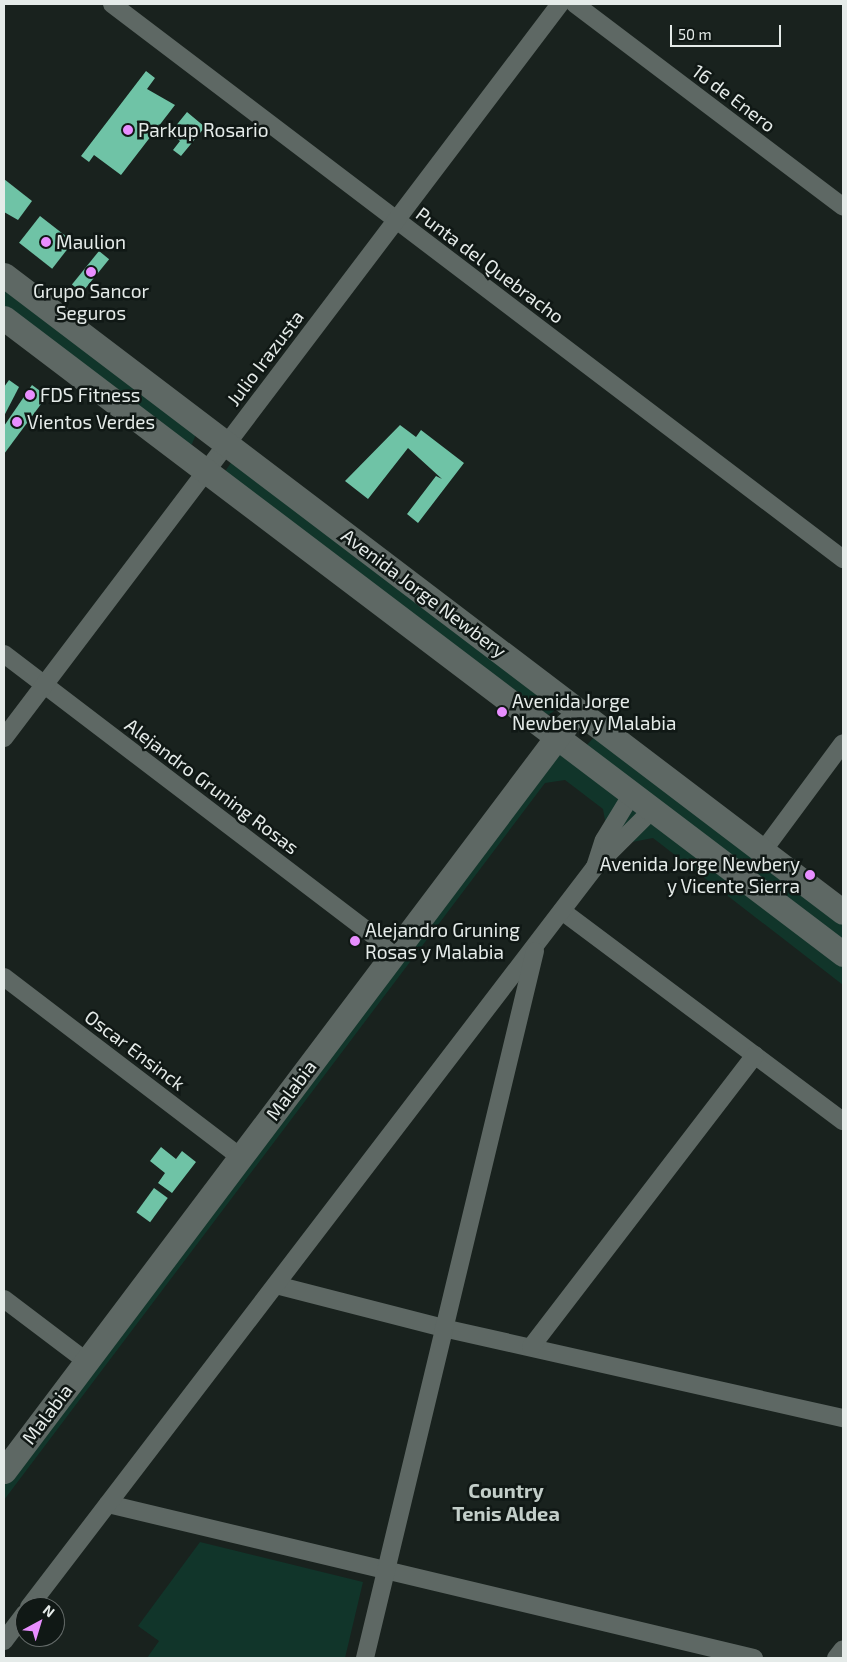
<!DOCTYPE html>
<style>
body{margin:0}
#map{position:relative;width:847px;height:1662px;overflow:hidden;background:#19221e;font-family:"Exo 2",sans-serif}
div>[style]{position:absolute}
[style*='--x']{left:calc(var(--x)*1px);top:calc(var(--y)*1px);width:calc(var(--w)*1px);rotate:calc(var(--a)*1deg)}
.green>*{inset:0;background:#11352a}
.building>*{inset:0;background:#6fc3a6;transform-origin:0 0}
.street>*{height:18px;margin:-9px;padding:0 9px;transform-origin:9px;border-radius:9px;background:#5e6864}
.secondary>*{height:25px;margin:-12.5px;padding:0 12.5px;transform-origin:12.5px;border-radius:12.5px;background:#5e6864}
.dots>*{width:14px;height:14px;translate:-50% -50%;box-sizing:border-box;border:2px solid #101815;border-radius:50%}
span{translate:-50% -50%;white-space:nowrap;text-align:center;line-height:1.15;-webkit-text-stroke:5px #101815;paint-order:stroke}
.street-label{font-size:19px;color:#e5ebe9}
.poi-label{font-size:19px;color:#e5ebe9}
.left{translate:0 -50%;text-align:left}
.right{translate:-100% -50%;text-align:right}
.neighbourhood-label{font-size:20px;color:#c3cec9;font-weight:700}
.frame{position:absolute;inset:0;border:5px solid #e5ebe9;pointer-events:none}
.north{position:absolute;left:15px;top:1597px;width:50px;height:50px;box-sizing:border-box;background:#101815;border:1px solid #656c6a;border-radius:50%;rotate:39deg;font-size:14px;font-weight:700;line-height:20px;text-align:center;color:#e5ebe9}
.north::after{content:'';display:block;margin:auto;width:18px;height:22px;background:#e88eff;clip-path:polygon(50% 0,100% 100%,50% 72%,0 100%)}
.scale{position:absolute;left:670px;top:25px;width:111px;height:22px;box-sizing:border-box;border:2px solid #e5ebe9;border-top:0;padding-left:6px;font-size:15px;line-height:18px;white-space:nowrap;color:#e5ebe9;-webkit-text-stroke:4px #101815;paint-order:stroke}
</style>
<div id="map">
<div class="green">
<i style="clip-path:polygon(4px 285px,196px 434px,192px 444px,185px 445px,4px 307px)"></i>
<i style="clip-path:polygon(232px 461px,555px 708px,554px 711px,548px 715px,224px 473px)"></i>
<i style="clip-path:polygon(595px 736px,843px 923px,843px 944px,586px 746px)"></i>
<i style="clip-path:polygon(557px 737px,843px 954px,843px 985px,653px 838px,627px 843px,606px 826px,603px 809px,565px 780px,545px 783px,4px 1500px,4px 1471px)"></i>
<i style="clip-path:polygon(200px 1542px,363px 1582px,345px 1658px,147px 1658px,159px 1641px,138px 1626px)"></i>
</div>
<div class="building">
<i style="clip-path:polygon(146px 71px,155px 78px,147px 89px,175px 105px,121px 175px,94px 155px,89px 162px,81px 156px)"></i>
<i style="clip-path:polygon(187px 112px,205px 127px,181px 156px,173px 150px,180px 141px,170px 133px)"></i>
<i style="clip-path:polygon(4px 179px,32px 201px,18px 220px,4px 212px)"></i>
<i style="left:40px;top:216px;width:42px;height:34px;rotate:38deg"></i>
<i style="left:99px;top:251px;width:13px;height:43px;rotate:39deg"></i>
<i style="clip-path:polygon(9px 380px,19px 387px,4px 416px,4px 387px)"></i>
<i style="clip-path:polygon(32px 385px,47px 396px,4px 454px,4px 426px)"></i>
<i style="clip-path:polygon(400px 425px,416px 437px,421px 430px,464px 463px,418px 523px,407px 514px,436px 476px,442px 479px,408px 448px,368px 499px,345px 481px)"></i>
<i style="clip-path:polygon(161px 1147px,176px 1159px,182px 1151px,196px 1162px,172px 1193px,158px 1183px,165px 1173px,150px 1161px)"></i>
<i style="left:154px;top:1188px;width:17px;height:30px;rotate:36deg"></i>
</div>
<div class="street">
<i style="--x:112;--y:4;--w:918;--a:37.21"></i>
<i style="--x:575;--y:4;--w:336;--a:37.1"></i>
<i style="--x:4;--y:654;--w:492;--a:37.3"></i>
<i style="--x:4;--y:738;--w:921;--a:-52.86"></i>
<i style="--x:763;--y:851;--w:134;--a:-53.5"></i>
<i style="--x:595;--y:867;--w:28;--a:-72"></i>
<i style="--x:604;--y:840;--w:54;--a:-58.7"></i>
<i style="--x:562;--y:911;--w:351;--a:36.8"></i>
<i style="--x:4;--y:977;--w:297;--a:37.3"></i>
<i style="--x:276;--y:1285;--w:172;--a:14.4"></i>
<i style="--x:443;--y:1328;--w:410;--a:12.7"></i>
<i style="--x:4;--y:1299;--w:103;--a:37.1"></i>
<i style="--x:531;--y:1347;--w:368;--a:-52.5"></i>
<i style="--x:108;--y:1504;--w:664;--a:13.41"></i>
<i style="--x:29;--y:1607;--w:932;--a:-52.59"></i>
<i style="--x:595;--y:867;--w:82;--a:-45"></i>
<i style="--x:4;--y:1641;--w:35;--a:-53"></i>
<i style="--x:365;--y:1658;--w:727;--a:-76.48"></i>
<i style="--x:836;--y:1658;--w:11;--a:-52"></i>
</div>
<div class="secondary">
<i style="--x:4;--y:275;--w:1053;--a:37.21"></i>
<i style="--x:4;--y:318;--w:1053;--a:37.16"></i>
<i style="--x:4;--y:1471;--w:935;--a:-53"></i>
</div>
<div class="dots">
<i style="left:128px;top:130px;background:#e88eff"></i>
<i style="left:46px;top:242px;background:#e88eff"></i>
<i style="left:91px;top:272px;background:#e88eff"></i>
<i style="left:30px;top:395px;background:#e88eff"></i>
<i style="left:17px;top:422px;background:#e88eff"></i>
<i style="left:502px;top:712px;background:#e88eff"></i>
<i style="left:810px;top:875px;background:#e88eff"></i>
<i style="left:355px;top:941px;background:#e88eff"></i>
</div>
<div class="street-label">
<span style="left:734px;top:98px;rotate:37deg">16 de Enero</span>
<span style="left:490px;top:265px;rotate:37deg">Punta del Quebracho</span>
<span style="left:265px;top:358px;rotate:-53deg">Julio Irazusta</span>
<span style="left:424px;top:593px;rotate:37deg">Avenida Jorge Newbery</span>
<span style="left:212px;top:786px;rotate:37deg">Alejandro Gruning Rosas</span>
<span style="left:135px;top:1050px;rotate:37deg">Oscar Ensinck</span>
<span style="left:291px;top:1090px;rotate:-53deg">Malabia</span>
<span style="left:47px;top:1414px;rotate:-53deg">Malabia</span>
</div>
<div class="poi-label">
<span class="left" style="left:138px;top:130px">Parkup Rosario</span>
<span class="left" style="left:56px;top:242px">Maulion</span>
<span style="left:91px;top:302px">Grupo Sancor<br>Seguros</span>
<span class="left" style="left:40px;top:395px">FDS Fitness</span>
<span class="left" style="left:27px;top:422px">Vientos Verdes</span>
<span class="left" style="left:512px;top:712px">Avenida Jorge<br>Newbery y Malabia</span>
<span class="right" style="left:800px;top:875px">Avenida Jorge Newbery<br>y Vicente Sierra</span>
<span class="left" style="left:365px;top:941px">Alejandro Gruning<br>Rosas y Malabia</span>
</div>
<div class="neighbourhood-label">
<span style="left:506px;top:1502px">Country<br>Tenis Aldea</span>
</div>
<div class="frame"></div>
<div class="north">N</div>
<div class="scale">50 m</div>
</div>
